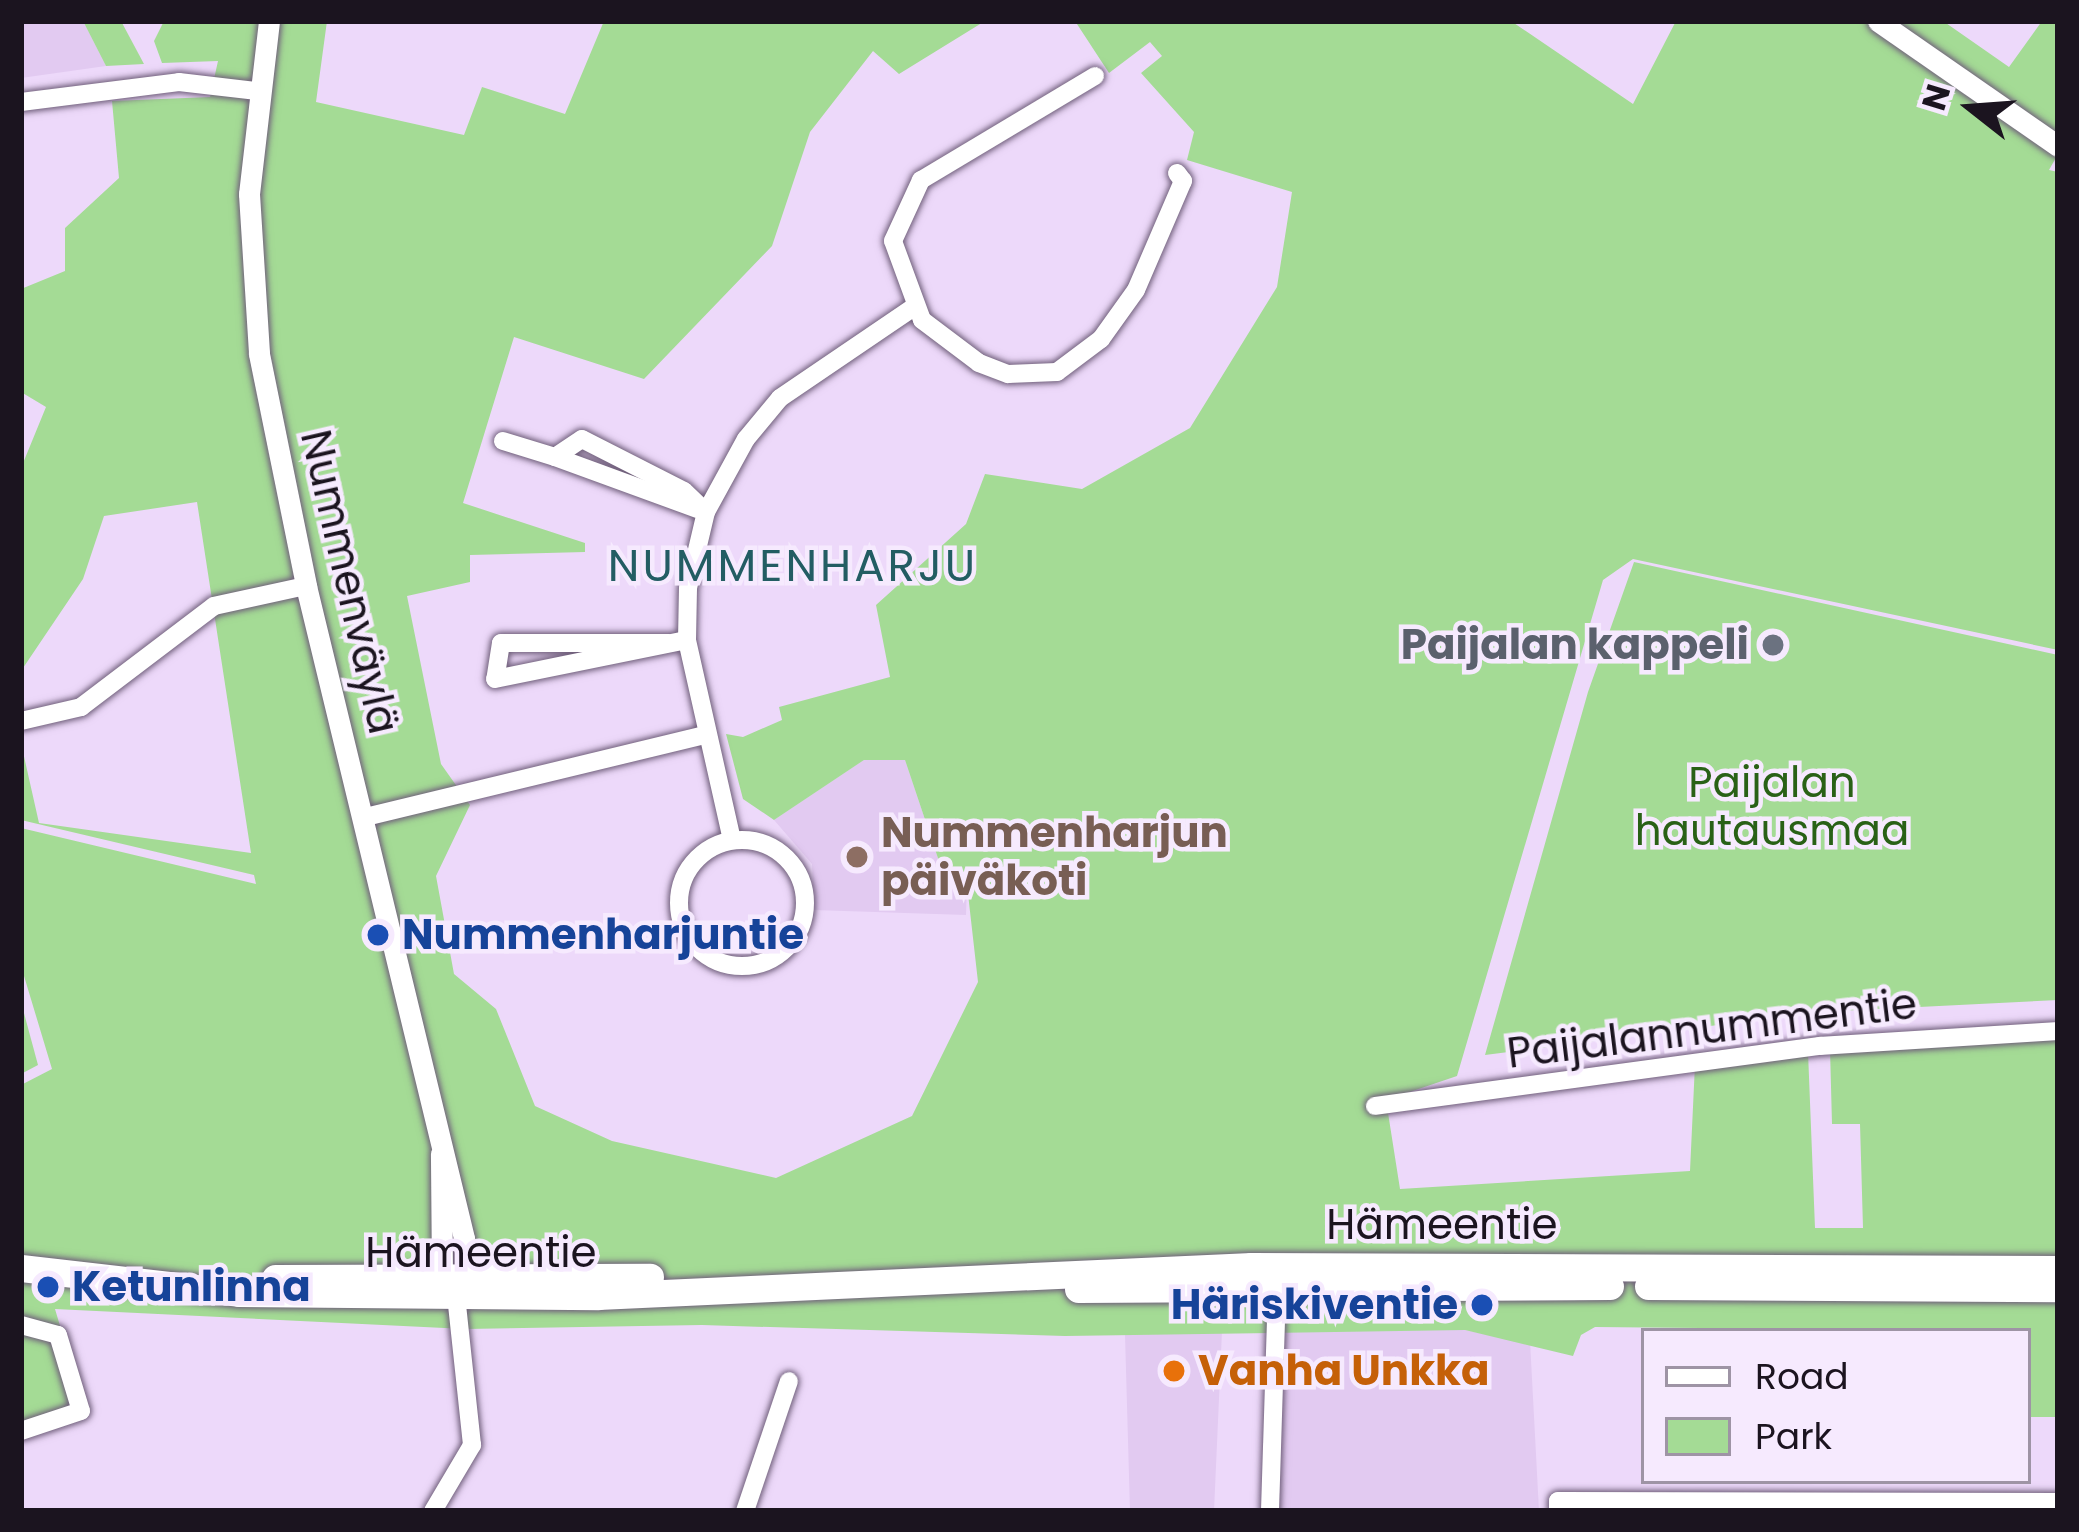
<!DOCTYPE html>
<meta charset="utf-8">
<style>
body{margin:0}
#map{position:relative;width:2079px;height:1532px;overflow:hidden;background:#edd9fa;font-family:Poppins,sans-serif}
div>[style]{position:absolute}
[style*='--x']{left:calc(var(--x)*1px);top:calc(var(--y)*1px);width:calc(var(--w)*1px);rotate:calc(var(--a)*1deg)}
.built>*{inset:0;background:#e2caf1}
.green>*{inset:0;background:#a4db95}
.roads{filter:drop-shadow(0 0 3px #705f7b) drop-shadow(0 0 3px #705f7b)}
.minor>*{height:18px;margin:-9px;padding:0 9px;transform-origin:9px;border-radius:9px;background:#fff}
.minor>.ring{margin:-9px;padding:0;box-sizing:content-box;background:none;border:18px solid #fff;border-radius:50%}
.tertiary>*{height:21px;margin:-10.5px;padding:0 10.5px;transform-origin:10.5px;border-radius:10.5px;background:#fff}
.primary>*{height:27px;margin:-13.5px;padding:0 13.5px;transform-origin:13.5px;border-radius:13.5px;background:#fff}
.dots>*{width:33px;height:33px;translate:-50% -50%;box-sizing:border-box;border:6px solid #f6eafe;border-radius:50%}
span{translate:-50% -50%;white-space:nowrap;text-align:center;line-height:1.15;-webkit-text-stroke:9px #f6eafe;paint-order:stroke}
.street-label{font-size:42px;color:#1b141f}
.worship-label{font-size:42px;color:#5b616d;font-weight:700}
.right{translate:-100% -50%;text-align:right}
.park-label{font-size:42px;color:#296116}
.education-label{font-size:42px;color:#785e54;font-weight:700}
.left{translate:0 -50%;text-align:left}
.transit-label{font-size:42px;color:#164399;font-weight:700}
.food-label{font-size:42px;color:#c56008;font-weight:700}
.neighbourhood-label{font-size:45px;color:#235d63;letter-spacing:3px}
.frame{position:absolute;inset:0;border:24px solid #1b141f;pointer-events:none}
.legend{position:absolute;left:1641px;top:1328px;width:390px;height:156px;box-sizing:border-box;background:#f6eafe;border:3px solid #9e94a5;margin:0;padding:15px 21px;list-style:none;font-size:36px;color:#1b141f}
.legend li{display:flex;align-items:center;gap:24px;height:60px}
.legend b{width:60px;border:3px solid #9e94a5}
.north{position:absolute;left:1911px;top:48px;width:120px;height:120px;-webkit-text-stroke:9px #f6eafe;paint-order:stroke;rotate:287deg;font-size:33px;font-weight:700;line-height:48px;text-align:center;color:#1b141f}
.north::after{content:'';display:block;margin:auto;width:42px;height:54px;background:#1b141f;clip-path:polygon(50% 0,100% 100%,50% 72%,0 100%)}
</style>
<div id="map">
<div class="built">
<i style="clip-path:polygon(21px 21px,83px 21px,106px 66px,21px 78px)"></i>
<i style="clip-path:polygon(864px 760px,905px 760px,946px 882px,967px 885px,966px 915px,814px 910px,812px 864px,774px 820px)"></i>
<i style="clip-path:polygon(1283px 1330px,1465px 1330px,1530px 1341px,1539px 1511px,1274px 1511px)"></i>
<i style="clip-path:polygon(1222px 1331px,1214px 1511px,1130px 1511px,1125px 1335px)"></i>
</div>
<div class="green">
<i style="clip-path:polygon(83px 21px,121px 21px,144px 64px,106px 66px)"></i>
<i style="clip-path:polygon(164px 21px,327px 21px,316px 102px,464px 135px,482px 87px,565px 114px,604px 21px,985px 21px,899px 74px,873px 51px,810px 132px,772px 246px,644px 379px,514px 337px,463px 503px,585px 543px,585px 552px,470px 555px,470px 582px,407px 596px,441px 764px,470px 805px,436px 876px,454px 974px,496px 1009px,535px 1106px,612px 1141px,776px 1178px,912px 1116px,978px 982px,967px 885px,946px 882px,905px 760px,864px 760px,774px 820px,743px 799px,726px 734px,743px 737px,782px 720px,779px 707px,890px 677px,876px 605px,966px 524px,985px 474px,1082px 489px,1190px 428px,1277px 287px,1292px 192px,1187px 160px,1194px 132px,1141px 73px,1162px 56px,1150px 42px,1109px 73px,1075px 21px,1511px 21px,1633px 104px,1676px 21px,1943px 21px,2009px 67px,2042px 21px,2058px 21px,2058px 154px,2049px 170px,2058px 172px,2058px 650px,1633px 559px,1603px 580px,1457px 1076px,1386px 1100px,1400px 1189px,1690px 1171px,1695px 1064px,1808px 1052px,1815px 1228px,1863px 1228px,1860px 1124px,1832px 1124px,1830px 1049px,2058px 1038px,2058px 1417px,2028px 1417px,2028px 1331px,1595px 1327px,1581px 1335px,1573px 1356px,1465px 1330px,1065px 1336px,702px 1325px,465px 1329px,55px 1309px,87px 1417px,21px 1431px,21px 1085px,52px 1069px,21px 966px,21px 828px,256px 884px,254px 875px,21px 820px,21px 743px,39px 823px,251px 853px,197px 502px,104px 516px,83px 579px,21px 671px,21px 468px,46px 407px,21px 392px,21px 289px,65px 271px,65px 228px,119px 178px,112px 101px,210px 97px,218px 61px,162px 63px,154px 41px)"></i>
<i style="clip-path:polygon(1634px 562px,2058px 655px,2058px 1000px,1819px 1012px,1485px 1055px,1588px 692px)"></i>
<i style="clip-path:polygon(21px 1002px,38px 1065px,21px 1074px)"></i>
</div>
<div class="roads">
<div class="minor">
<i style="--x:1095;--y:76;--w:203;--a:149.1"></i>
<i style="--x:921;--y:180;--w:67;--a:114.7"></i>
<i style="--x:893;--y:241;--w:84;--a:69.8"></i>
<i style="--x:922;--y:320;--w:71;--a:37"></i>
<i style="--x:979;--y:363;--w:31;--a:21"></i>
<i style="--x:1008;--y:374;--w:49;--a:-2.3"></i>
<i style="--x:1057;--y:372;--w:55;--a:-36.9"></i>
<i style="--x:1101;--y:339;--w:60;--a:-54.5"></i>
<i style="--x:1136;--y:290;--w:119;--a:-66.7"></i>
<i style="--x:1183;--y:181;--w:10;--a:-127"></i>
<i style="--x:21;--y:102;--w:159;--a:-7.2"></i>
<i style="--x:179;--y:82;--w:79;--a:6.6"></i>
<i style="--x:503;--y:441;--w:54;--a:17.1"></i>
<i style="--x:555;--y:457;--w:32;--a:-34"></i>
<i style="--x:582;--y:439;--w:114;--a:27"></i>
<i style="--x:684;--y:491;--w:30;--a:44"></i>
<i style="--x:555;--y:457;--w:151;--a:20.1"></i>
<i style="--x:669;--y:643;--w:168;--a:180"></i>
<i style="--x:501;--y:643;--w:36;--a:99"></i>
<i style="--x:495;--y:679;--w:196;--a:-11.5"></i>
<i style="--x:21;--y:721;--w:62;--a:-13.1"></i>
<i style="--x:81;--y:707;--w:167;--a:-37.2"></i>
<i style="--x:214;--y:606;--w:94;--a:-12.3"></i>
<i style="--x:366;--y:817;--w:349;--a:-13.6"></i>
<i class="ring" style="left:679px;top:840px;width:108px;height:108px"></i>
<i style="--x:732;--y:840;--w:205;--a:-102.7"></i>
<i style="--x:687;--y:640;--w:52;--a:-88.9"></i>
<i style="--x:688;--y:588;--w:78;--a:-76.7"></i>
<i style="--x:706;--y:512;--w:83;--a:-61.3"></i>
<i style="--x:746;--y:439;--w:53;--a:-50.3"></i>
<i style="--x:780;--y:398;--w:162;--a:-34.2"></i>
<i style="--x:1375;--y:1106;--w:449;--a:-7.7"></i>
<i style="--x:1820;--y:1046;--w:238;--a:-3.6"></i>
<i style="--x:21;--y:1325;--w:38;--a:15"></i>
<i style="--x:58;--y:1335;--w:79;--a:73.2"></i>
<i style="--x:81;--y:1411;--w:63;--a:161.6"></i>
<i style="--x:433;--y:1511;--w:77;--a:-59.4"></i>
<i style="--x:472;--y:1445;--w:150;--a:-96.1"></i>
<i style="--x:745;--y:1511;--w:137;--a:-71.3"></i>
<i style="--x:1270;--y:1511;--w:229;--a:-88.2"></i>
<i style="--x:1558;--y:1511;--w:10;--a:-90"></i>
<i style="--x:1558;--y:1501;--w:500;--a:0.11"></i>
</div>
<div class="tertiary">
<i style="--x:269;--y:21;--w:174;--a:96.6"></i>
<i style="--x:249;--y:194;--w:160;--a:86.4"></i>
<i style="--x:259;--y:354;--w:237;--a:78.5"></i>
<i style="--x:306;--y:586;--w:671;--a:76.38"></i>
<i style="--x:464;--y:1238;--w:37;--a:84"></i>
<i style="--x:468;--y:1275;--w:24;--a:120"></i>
<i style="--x:456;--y:1296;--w:25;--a:-124"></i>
<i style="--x:442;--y:1275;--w:121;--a:-90.5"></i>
<i style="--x:1878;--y:21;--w:219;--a:34.8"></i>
</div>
<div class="primary">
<i style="--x:21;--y:1268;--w:219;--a:6.5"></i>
<i style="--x:239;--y:1293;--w:359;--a:0.5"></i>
<i style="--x:598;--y:1296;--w:654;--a:-2.63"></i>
<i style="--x:1251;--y:1266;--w:807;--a:0.21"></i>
<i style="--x:275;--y:1278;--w:375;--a:-0.2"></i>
<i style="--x:1648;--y:1286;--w:410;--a:0.3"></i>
<i style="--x:1078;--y:1289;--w:532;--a:-0.32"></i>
</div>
</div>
<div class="dots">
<i style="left:1773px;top:645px;background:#6b7280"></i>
<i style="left:857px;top:857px;background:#8d6e63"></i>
<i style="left:378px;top:935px;background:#1a4fb4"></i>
<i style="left:48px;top:1287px;background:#1a4fb4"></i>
<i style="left:1482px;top:1305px;background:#1a4fb4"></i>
<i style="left:1174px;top:1371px;background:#e8710a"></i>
</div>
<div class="street-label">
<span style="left:349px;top:582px;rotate:77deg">Nummenväylä</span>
<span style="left:1712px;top:1029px;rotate:-7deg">Paijalannummentie</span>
<span style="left:1442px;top:1225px">Hämeentie</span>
<span style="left:481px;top:1253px">Hämeentie</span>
</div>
<div class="worship-label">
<span class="right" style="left:1749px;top:645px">Paijalan kappeli</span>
</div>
<div class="park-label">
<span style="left:1772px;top:807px">Paijalan<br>hautausmaa</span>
</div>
<div class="education-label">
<span class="left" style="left:881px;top:857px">Nummenharjun<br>päiväkoti</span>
</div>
<div class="transit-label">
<span class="left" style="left:402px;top:935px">Nummenharjuntie</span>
<span class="left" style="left:72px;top:1287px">Ketunlinna</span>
<span class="right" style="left:1458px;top:1305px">Häriskiventie</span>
</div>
<div class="food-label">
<span class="left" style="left:1198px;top:1371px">Vanha Unkka</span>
</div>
<div class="neighbourhood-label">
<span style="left:793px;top:566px">NUMMENHARJU</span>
</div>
<div class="frame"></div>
<ul class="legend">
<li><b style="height:15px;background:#fff"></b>Road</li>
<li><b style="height:33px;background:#a4db95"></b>Park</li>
</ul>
<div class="north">N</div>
</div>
